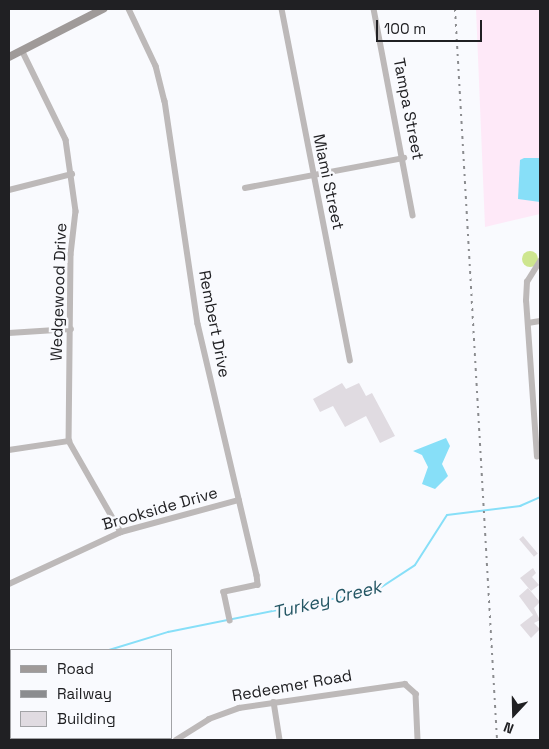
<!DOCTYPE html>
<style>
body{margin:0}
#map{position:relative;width:549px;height:749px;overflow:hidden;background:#f9fafe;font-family:"Space Grotesk",sans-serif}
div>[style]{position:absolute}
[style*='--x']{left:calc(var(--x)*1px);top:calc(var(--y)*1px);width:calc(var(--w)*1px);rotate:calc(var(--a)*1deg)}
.commercial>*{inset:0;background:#fee9f8}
.green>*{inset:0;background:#cee68f}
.round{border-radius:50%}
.water>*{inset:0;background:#87dff8}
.stream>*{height:2px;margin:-1px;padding:0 1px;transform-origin:1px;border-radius:1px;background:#87dff8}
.building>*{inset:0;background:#e0dbe1;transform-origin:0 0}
.street>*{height:5.5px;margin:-2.75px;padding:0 2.75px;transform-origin:2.75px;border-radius:2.75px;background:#bdb9b9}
.secondary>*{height:8px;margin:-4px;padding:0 4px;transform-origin:4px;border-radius:4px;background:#9f9a99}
.rail>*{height:2px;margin-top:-1px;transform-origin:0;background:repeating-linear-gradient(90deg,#8b8c8f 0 2.5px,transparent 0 7.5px)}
span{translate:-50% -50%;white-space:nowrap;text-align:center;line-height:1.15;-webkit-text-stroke:5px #f9fafe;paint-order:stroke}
.street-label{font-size:16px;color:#202023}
.water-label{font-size:18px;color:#245664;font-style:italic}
.frame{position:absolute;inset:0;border:10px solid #202023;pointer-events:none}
.legend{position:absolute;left:10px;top:649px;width:162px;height:90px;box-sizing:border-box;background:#f9fafe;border:1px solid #a2a3a6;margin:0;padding:6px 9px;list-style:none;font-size:15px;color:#202023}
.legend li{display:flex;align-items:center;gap:10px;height:25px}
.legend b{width:25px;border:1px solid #a2a3a6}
.north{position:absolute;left:489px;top:689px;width:50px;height:50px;-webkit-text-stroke:4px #f9fafe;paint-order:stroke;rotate:201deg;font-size:14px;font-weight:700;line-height:20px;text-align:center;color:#202023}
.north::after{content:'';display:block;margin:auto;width:18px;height:22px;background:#202023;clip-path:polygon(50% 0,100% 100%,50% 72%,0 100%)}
.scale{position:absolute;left:376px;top:20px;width:106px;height:22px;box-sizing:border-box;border:2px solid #202023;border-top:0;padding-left:6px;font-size:15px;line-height:18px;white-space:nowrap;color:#202023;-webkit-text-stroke:4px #f9fafe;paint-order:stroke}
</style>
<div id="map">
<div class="commercial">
<i style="clip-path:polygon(476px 9px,540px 9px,540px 214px,485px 227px)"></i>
</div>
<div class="green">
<i class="round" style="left:522px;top:251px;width:16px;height:16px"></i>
<i style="clip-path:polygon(11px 672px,11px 738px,75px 740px,9px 740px)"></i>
</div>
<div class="water">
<i style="clip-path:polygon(524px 158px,540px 158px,540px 202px,518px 199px,520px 160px)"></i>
<i style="clip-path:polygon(446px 438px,450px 446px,442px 464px,448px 476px,435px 489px,422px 484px,428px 467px,422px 455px,413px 451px)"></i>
</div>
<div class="stream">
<i style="--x:109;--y:650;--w:62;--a:-17"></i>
<i style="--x:168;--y:632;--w:213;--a:-11.4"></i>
<i style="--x:377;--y:590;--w:45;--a:-33.3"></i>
<i style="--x:415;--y:565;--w:59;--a:-57.4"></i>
<i style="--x:447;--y:515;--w:74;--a:-7"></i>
<i style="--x:520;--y:506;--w:22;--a:-24"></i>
<i style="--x:9;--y:723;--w:4;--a:-56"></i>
</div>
<div class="building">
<i style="clip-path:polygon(342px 383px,346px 389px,359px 383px,366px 396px,372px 393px,395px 436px,380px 443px,366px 416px,345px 427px,333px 406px,320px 412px,313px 399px)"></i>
<i style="left:523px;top:536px;width:23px;height:5px;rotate:50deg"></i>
<i style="clip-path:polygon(533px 568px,536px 573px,532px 577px,539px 585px,531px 591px,520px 578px)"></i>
<i style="clip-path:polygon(528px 588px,540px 602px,534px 608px,540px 620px,534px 623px,540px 629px,531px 638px,520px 625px,533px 615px,519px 596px)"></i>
</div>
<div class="street">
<i style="--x:129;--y:9;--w:63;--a:64.7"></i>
<i style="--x:156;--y:66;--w:36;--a:76"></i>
<i style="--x:165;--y:101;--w:225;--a:81.6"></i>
<i style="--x:198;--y:324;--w:258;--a:76.8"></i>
<i style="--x:257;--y:575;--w:10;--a:84"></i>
<i style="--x:258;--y:585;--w:35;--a:168"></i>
<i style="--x:224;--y:592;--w:29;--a:78"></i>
<i style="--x:282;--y:9;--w:358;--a:79"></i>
<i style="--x:374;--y:9;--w:210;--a:79.3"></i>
<i style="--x:22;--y:50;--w:100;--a:63.9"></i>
<i style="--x:66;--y:140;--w:72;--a:82"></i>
<i style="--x:76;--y:211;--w:44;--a:96.5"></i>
<i style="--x:71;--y:255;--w:186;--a:90.6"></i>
<i style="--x:69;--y:441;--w:105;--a:60.3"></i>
<i style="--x:245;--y:188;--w:162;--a:-10.7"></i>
<i style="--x:9;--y:190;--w:65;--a:-14.3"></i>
<i style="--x:528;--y:323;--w:12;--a:-9"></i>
<i style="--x:9;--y:333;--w:62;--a:-3.7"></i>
<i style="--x:9;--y:450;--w:61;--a:-8.5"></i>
<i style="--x:537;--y:457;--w:156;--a:-94"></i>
<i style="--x:526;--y:301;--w:19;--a:-87"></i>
<i style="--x:527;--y:282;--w:25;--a:-58"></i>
<i style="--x:9;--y:584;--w:123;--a:-24.9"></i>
<i style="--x:121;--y:532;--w:122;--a:-15.2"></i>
<i style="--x:274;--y:702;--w:38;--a:81"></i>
<i style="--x:176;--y:740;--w:39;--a:-32"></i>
<i style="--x:209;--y:719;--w:32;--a:-20"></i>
<i style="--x:239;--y:708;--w:168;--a:-8.2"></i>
<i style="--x:405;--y:684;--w:15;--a:42"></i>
<i style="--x:416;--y:694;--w:46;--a:87.5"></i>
</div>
<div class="secondary">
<i style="--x:9;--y:57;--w:106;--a:-27.1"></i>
</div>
<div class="rail">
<i style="--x:455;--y:9;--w:732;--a:86.71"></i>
</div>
<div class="street-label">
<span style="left:408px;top:109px;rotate:79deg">Tampa Street</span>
<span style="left:328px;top:182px;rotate:78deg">Miami Street</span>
<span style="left:59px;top:292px;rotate:-88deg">Wedgewood Drive</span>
<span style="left:214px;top:324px;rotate:79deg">Rembert Drive</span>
<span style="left:160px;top:509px;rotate:-16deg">Brookside Drive</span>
<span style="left:292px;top:686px;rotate:-10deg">Redeemer Road</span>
</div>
<div class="water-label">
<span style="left:327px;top:600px;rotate:-14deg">Turkey Creek</span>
</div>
<div class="frame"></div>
<ul class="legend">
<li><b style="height:6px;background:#9f9a99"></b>Road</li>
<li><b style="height:6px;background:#8b8c8f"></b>Railway</li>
<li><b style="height:14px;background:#e0dbe1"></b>Building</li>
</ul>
<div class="north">N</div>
<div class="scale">100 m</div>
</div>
